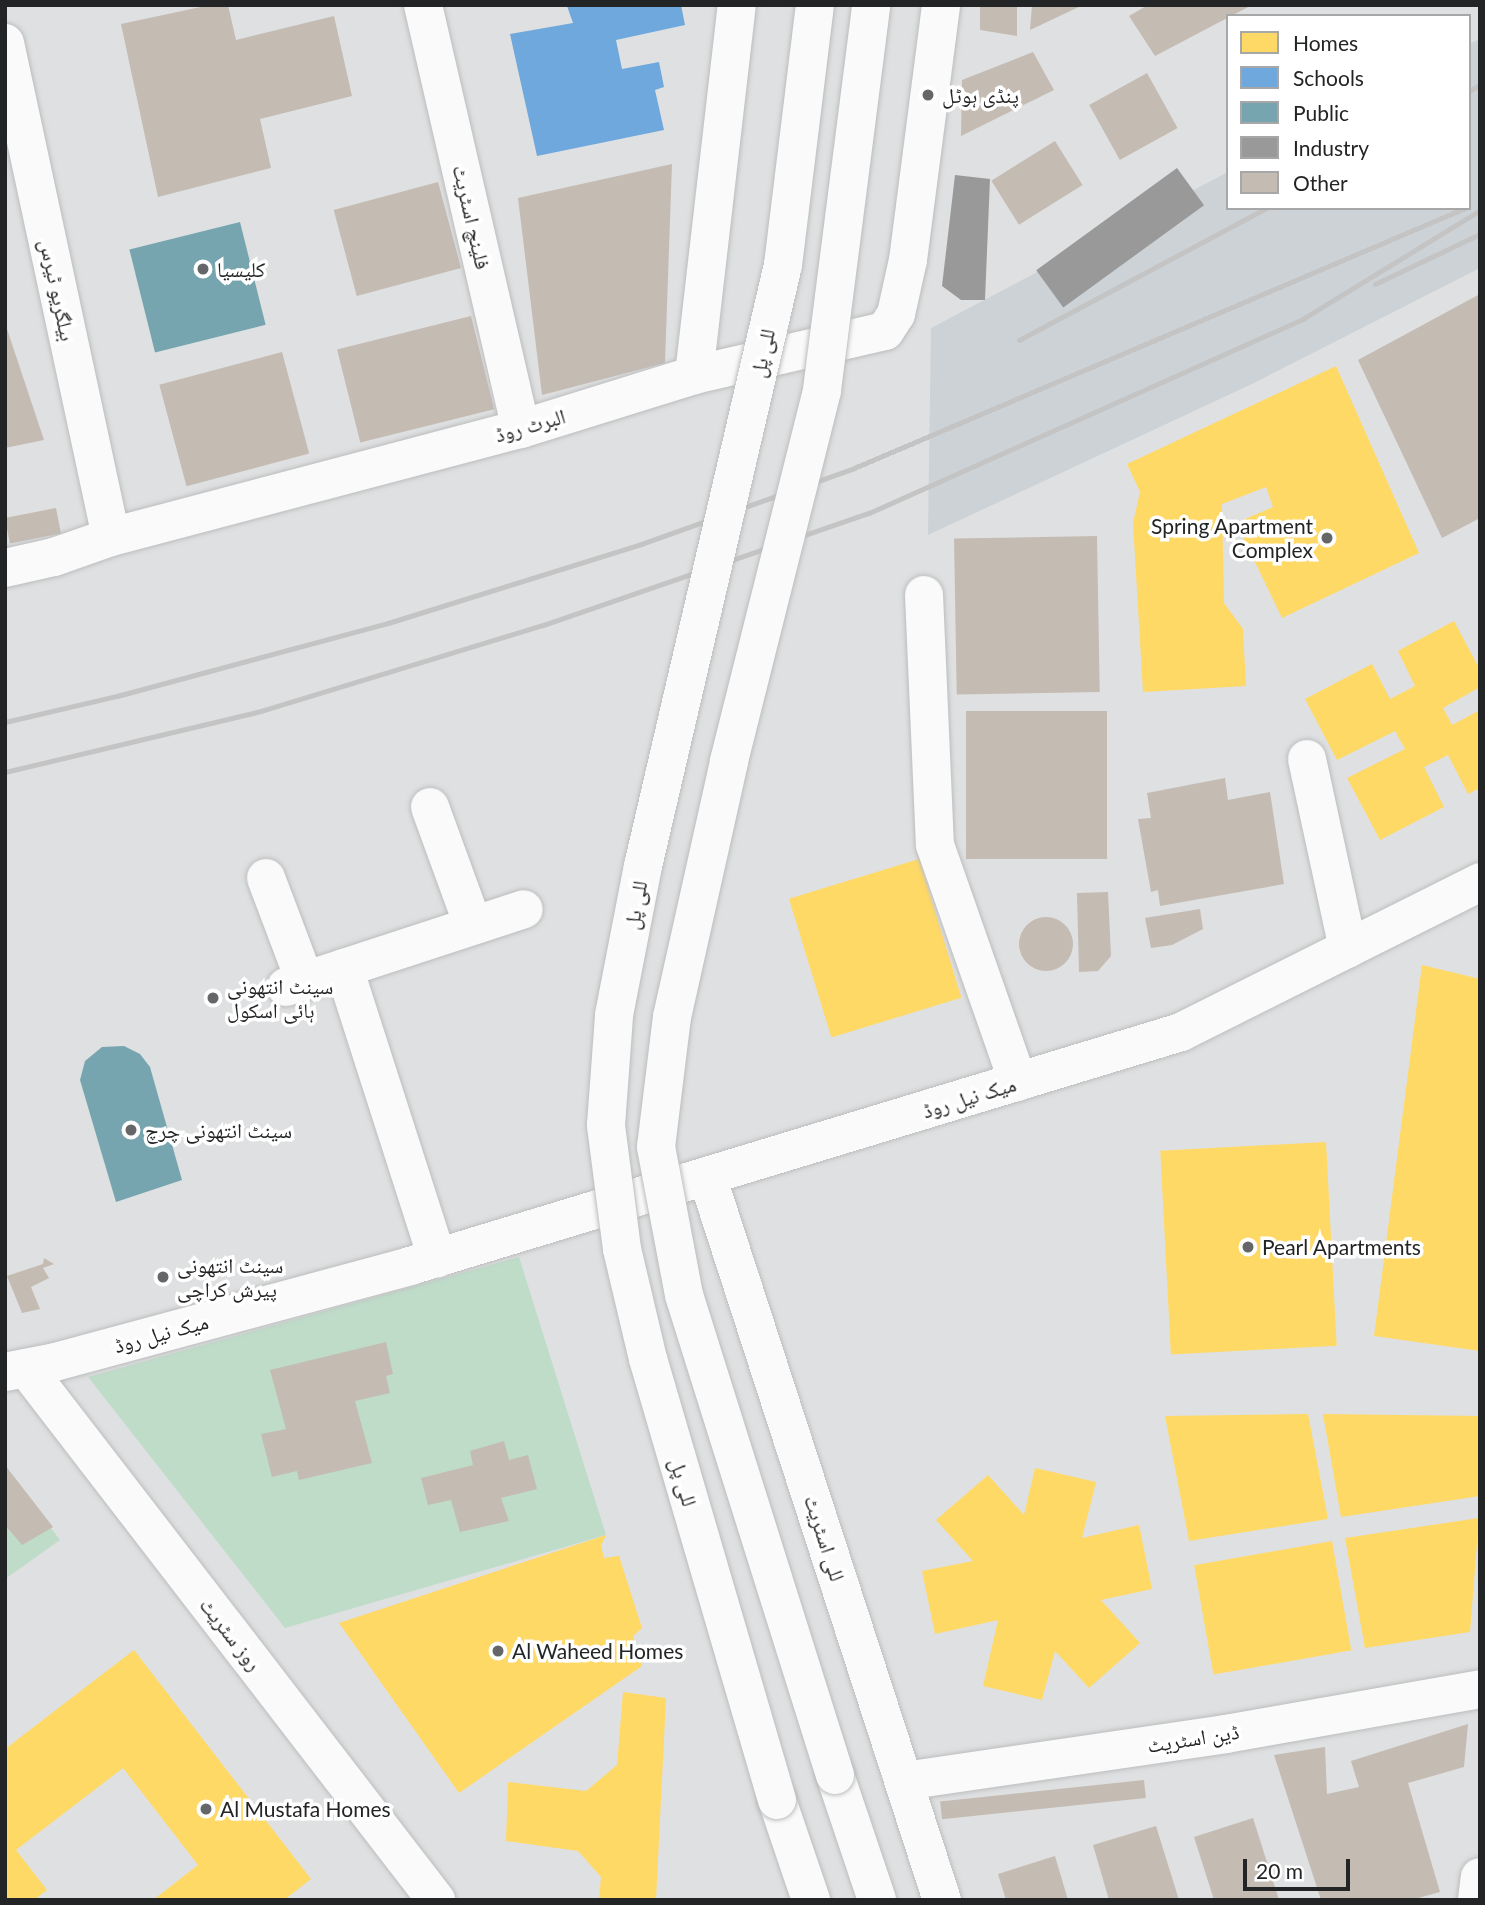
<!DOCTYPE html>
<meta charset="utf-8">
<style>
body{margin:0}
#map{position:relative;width:1485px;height:1905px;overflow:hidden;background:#dfe0e1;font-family:Lato,"Noto Naskh Arabic",sans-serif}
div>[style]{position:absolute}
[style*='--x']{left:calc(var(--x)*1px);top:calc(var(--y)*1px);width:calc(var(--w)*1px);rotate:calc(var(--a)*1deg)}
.built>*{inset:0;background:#ccd2d6}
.green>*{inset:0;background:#bfdcc9}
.homes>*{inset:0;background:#ffd966;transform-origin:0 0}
.schools>*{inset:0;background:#6fa8dc}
.public>*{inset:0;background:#76a5af;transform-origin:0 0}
.industry>*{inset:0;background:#999;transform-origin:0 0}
.building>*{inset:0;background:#c4bbb3;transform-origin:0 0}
.round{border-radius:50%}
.roads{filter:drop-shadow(0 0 2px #bcbdbe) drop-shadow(0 0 2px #bcbdbe)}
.minor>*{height:38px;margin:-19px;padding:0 19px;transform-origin:19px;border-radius:19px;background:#fafafa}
.major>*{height:38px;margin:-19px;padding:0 19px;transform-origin:19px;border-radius:19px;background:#fafafa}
.rail>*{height:5px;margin:-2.5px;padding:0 2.5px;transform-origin:2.5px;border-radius:2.5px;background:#c4c4c4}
.bridges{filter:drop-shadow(0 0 2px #bcbdbe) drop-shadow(0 0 2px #bcbdbe)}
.major-bridge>*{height:38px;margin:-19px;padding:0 19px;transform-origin:19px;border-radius:19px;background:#fafafa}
.dots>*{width:19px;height:19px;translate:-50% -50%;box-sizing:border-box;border:4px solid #fff;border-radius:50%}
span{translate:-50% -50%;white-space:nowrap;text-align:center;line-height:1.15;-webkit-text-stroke:7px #fff;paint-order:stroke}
.poi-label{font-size:21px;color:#232425}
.left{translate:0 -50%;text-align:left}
.right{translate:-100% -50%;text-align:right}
.street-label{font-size:21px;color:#232425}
.frame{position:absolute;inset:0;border:7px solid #232425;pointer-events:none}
.legend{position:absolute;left:1226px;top:14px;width:245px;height:196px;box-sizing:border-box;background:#fff;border:2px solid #a7a7a8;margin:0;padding:9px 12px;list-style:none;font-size:21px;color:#232425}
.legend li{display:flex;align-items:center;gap:14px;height:35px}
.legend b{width:35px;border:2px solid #a7a7a8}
.scale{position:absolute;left:1243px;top:1859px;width:107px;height:32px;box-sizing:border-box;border:4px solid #232425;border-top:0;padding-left:9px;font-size:21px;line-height:24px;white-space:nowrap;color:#232425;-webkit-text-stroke:5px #fff;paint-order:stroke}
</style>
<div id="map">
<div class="built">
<i style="clip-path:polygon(1480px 39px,1480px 268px,1252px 384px,928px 535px,931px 328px,1228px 172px,1228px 208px,1469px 208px,1469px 44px)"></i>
</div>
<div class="green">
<i style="clip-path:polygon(519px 1257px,606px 1535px,285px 1628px,88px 1377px)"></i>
<i style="clip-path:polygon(5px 1466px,60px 1540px,5px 1579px)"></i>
</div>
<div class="homes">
<i style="clip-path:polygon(1336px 366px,1419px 553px,1282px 618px,1236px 523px,1273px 507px,1266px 487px,1222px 504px,1224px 603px,1243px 629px,1246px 686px,1143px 692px,1133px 523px,1140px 492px,1127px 464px)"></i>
<i style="clip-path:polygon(1454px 621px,1480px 670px,1480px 687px,1443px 708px,1452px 725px,1480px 710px,1480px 788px,1468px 794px,1448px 755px,1424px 767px,1444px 807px,1380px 840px,1347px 778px,1405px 749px,1395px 731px,1337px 760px,1305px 699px,1372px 664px,1390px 699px,1415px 686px,1398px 651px)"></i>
<i style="left:919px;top:859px;width:145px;height:136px;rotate:73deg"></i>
<i style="clip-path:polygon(1422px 965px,1480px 979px,1480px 1351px,1374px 1336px)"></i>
<i style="left:1326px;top:1142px;width:204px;height:166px;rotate:87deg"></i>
<i style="clip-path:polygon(1308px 1414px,1328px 1519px,1189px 1541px,1165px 1416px)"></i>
<i style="clip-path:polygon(1323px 1414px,1480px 1416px,1480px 1496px,1341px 1517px)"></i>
<i style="clip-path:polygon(1035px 1468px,1096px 1482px,1082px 1538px,1139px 1525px,1152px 1589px,1101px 1600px,1140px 1643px,1089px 1688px,1055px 1651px,1042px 1700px,983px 1686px,998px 1620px,935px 1634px,922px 1571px,973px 1561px,936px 1520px,988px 1475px,1024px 1515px)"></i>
<i style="clip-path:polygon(1479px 1518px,1470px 1632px,1365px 1648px,1345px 1538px)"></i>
<i style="clip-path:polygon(606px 1535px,601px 1546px,604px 1558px,619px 1556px,642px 1628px,633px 1636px,642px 1666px,459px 1793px,339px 1623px)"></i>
<i style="left:1332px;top:1541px;width:111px;height:140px;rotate:80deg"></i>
<i style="clip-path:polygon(134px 1650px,311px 1879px,284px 1900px,153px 1900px,198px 1865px,123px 1768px,16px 1850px,47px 1890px,34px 1900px,5px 1900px,5px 1749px)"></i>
<i style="clip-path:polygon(623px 1692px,666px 1698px,656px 1900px,599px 1900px,601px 1877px,578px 1851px,506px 1841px,508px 1782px,586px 1791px,617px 1765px)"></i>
</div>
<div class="schools">
<i style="clip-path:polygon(681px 5px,685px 25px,616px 40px,622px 69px,659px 62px,664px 87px,655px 90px,664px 130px,537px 156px,510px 34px,573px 23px,567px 6px,572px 5px)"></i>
</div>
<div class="public">
<i style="left:240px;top:222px;width:106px;height:114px;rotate:76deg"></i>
<i style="clip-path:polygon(124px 1046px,140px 1054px,150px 1067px,182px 1180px,116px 1202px,80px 1080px,85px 1061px,102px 1047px)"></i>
</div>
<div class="industry">
<i style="left:1177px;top:168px;width:46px;height:174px;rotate:54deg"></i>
<i style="clip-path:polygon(955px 175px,990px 179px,985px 300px,961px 300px,942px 286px)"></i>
</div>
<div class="building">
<i style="clip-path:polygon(210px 5px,228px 5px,236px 40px,334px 16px,352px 96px,260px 119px,271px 168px,158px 197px,121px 24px)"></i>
<i style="clip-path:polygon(980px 5px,1017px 5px,1017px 36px,980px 30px)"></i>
<i style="clip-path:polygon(1032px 5px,1083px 5px,1030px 30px)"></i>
<i style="clip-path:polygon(1148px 5px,1252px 5px,1155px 56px,1129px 16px)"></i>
<i style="clip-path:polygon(1033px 52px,1054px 90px,961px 136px,962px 80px)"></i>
<i style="left:1147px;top:73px;width:63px;height:66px;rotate:61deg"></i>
<i style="left:1055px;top:141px;width:52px;height:75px;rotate:58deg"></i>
<i style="clip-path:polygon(672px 164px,665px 363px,542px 395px,518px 198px)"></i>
<i style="left:438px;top:182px;width:89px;height:108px;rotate:75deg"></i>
<i style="clip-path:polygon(1480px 294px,1480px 518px,1442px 538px,1358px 360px)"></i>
<i style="left:471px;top:316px;width:96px;height:138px;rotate:76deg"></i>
<i style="clip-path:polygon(6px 326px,44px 440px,5px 448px,5px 327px)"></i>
<i style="left:282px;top:352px;width:105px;height:127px;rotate:75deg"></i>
<i style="left:56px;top:508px;width:26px;height:52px;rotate:79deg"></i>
<i style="left:1097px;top:536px;width:156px;height:143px;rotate:89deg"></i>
<i style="left:1107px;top:711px;width:148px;height:141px;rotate:90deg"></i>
<i style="clip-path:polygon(1225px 778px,1228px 800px,1270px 792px,1284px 884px,1160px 906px,1158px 890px,1151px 892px,1138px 819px,1151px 818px,1147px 793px)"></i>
<i style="clip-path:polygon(1108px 892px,1111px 956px,1098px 971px,1079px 972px,1077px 893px)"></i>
<i style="clip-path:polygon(1200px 909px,1203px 929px,1172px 945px,1151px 948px,1145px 918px)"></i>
<i class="round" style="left:1019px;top:917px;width:54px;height:54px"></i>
<i style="clip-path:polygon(44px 1258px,54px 1264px,43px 1268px,49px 1278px,31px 1287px,40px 1309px,22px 1313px,7px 1276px,43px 1264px)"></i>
<i style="clip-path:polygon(386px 1342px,393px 1374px,386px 1376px,390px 1393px,355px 1401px,372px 1463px,299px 1480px,297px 1471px,272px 1477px,261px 1434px,286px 1429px,270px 1370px)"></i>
<i style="clip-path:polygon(504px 1441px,509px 1460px,528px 1455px,537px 1489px,501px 1498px,509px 1521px,460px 1532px,451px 1500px,428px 1505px,421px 1478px,473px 1465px,470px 1451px)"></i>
<i style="clip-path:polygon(5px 1465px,53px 1527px,22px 1545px,5px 1525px)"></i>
<i style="clip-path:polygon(1468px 1724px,1464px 1767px,1408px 1783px,1440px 1892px,1411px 1900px,1321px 1900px,1274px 1755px,1325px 1747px,1327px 1794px,1359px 1787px,1351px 1761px)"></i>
<i style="left:1144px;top:1780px;width:18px;height:205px;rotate:84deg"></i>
<i style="clip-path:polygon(1253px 1818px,1279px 1900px,1214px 1900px,1194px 1837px)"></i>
<i style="clip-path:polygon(1156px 1826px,1179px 1900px,1109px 1900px,1093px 1845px)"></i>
<i style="clip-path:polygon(1055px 1856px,1068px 1900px,1006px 1900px,998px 1874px)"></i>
</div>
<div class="roads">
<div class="minor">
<i style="--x:423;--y:5;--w:435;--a:77"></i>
<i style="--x:5;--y:43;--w:505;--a:77.89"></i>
<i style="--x:694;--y:375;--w:372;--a:-83.4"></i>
<i style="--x:5;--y:568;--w:50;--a:-12.7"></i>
<i style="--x:54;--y:557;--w:60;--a:-19.3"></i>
<i style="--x:111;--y:537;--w:424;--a:-14.8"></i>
<i style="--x:521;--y:429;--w:181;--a:-17.3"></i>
<i style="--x:694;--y:375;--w:196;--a:-13"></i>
<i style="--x:885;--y:331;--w:20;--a:-57"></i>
<i style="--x:896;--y:314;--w:55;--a:-77.5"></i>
<i style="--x:908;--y:260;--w:257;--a:-82.6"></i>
<i style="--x:924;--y:595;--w:250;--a:87.5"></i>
<i style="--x:935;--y:845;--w:251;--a:70.7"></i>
<i style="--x:1307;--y:759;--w:194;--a:77.8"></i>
<i style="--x:430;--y:807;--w:126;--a:70"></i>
<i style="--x:266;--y:878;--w:110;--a:69.3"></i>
<i style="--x:344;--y:968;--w:305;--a:72.2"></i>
<i style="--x:286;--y:987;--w:250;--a:-18.1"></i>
<i style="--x:707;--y:1176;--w:761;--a:72.02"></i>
<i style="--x:26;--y:1368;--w:672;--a:52.38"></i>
<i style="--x:5;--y:1372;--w:51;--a:-11.3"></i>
<i style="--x:55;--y:1362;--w:368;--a:-15.1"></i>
<i style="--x:410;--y:1266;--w:806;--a:-16.88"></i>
<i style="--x:1181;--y:1032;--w:335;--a:-26.6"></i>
<i style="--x:904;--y:1781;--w:325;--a:-8.3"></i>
<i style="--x:1226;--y:1734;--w:258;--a:-10"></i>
<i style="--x:1477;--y:1900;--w:23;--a:-83"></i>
</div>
<div class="major">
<i style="--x:835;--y:1775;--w:132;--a:71.4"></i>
<i style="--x:777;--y:1800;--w:106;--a:71.2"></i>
</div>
</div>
<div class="rail">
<i style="--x:1469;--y:91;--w:13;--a:-29"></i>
<i style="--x:1375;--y:284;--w:116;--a:-25.5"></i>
<i style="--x:1019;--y:340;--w:280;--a:-28.1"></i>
<i style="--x:5;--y:722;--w:115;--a:-13.1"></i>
<i style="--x:117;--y:696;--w:281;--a:-15.1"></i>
<i style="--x:388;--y:623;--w:265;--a:-17.3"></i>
<i style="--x:641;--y:544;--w:226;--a:-19.6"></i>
<i style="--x:854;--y:468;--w:664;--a:-23.05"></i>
<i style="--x:5;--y:772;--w:263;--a:-13.4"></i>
<i style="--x:261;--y:711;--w:295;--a:-17"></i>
<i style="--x:543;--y:625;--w:345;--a:-19"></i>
<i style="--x:869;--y:513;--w:477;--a:-24.1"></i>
<i style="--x:1304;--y:318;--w:206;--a:-31.5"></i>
</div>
<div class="bridges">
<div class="major-bridge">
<i style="--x:835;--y:1775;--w:503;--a:-107.46"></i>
<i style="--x:684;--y:1295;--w:151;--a:-100.7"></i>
<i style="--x:656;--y:1147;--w:131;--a:-83"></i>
<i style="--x:672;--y:1017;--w:262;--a:-77.4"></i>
<i style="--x:729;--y:761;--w:382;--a:-75.9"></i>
<i style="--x:822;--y:390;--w:388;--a:-82.7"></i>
<i style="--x:777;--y:1800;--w:459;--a:-106.3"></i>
<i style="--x:648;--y:1359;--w:113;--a:-103.3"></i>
<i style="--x:622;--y:1249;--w:125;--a:-97.4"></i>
<i style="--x:606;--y:1125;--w:110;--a:-85.8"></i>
<i style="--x:614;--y:1015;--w:152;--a:-79"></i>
<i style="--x:643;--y:866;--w:617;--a:-76.89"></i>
<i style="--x:783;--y:265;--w:262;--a:-83"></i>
</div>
</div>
<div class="dots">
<i style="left:928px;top:95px;background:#656667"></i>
<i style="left:203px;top:269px;background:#656667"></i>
<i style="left:1327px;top:538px;background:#656667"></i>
<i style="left:213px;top:998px;background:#656667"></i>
<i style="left:131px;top:1130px;background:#656667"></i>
<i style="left:1248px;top:1247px;background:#656667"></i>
<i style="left:163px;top:1277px;background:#656667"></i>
<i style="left:498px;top:1651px;background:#656667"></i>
<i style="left:206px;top:1809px;background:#656667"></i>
</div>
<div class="poi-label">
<span class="left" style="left:942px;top:95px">پنڈی ہوٹل</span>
<span class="left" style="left:217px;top:269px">کلیسیا</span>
<span class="right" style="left:1313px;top:538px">Spring Apartment<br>Complex</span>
<span class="left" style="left:227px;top:998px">سینٹ انتھونی<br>ہائی اسکول</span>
<span class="left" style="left:145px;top:1130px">سینٹ انتھونی چرچ</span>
<span class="left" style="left:1262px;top:1247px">Pearl Apartments</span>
<span class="left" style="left:177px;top:1277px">سینٹ انتھونی<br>پیرش کراچی</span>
<span class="left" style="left:512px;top:1651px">Al Waheed Homes</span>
<span class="left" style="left:220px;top:1809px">Al Mustafa Homes</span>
</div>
<div class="street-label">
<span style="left:472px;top:217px;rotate:77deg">فلینچ اسٹریٹ</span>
<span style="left:58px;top:290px;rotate:78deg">بیلگریو ٹیرس</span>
<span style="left:762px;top:353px;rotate:-77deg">للی پل</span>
<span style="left:530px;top:425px;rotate:-16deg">البرٹ روڈ</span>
<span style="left:635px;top:905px;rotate:-79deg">للی پل</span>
<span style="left:969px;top:1097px;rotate:-17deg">میک نیل روڈ</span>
<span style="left:161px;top:1333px;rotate:-15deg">میک نیل روڈ</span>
<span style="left:684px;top:1482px;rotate:74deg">للی پل</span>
<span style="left:825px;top:1538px;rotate:72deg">للی اسٹریٹ</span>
<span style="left:231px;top:1634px;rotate:52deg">روز سٹریٹ</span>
<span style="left:1193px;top:1738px;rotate:-9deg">ڈین اسٹریٹ</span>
</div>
<div class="frame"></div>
<ul class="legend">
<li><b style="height:19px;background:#ffd966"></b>Homes</li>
<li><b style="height:19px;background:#6fa8dc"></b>Schools</li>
<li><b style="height:19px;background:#76a5af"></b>Public</li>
<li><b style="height:19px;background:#999"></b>Industry</li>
<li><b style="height:19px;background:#c4bbb3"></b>Other</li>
</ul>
<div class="scale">20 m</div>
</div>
